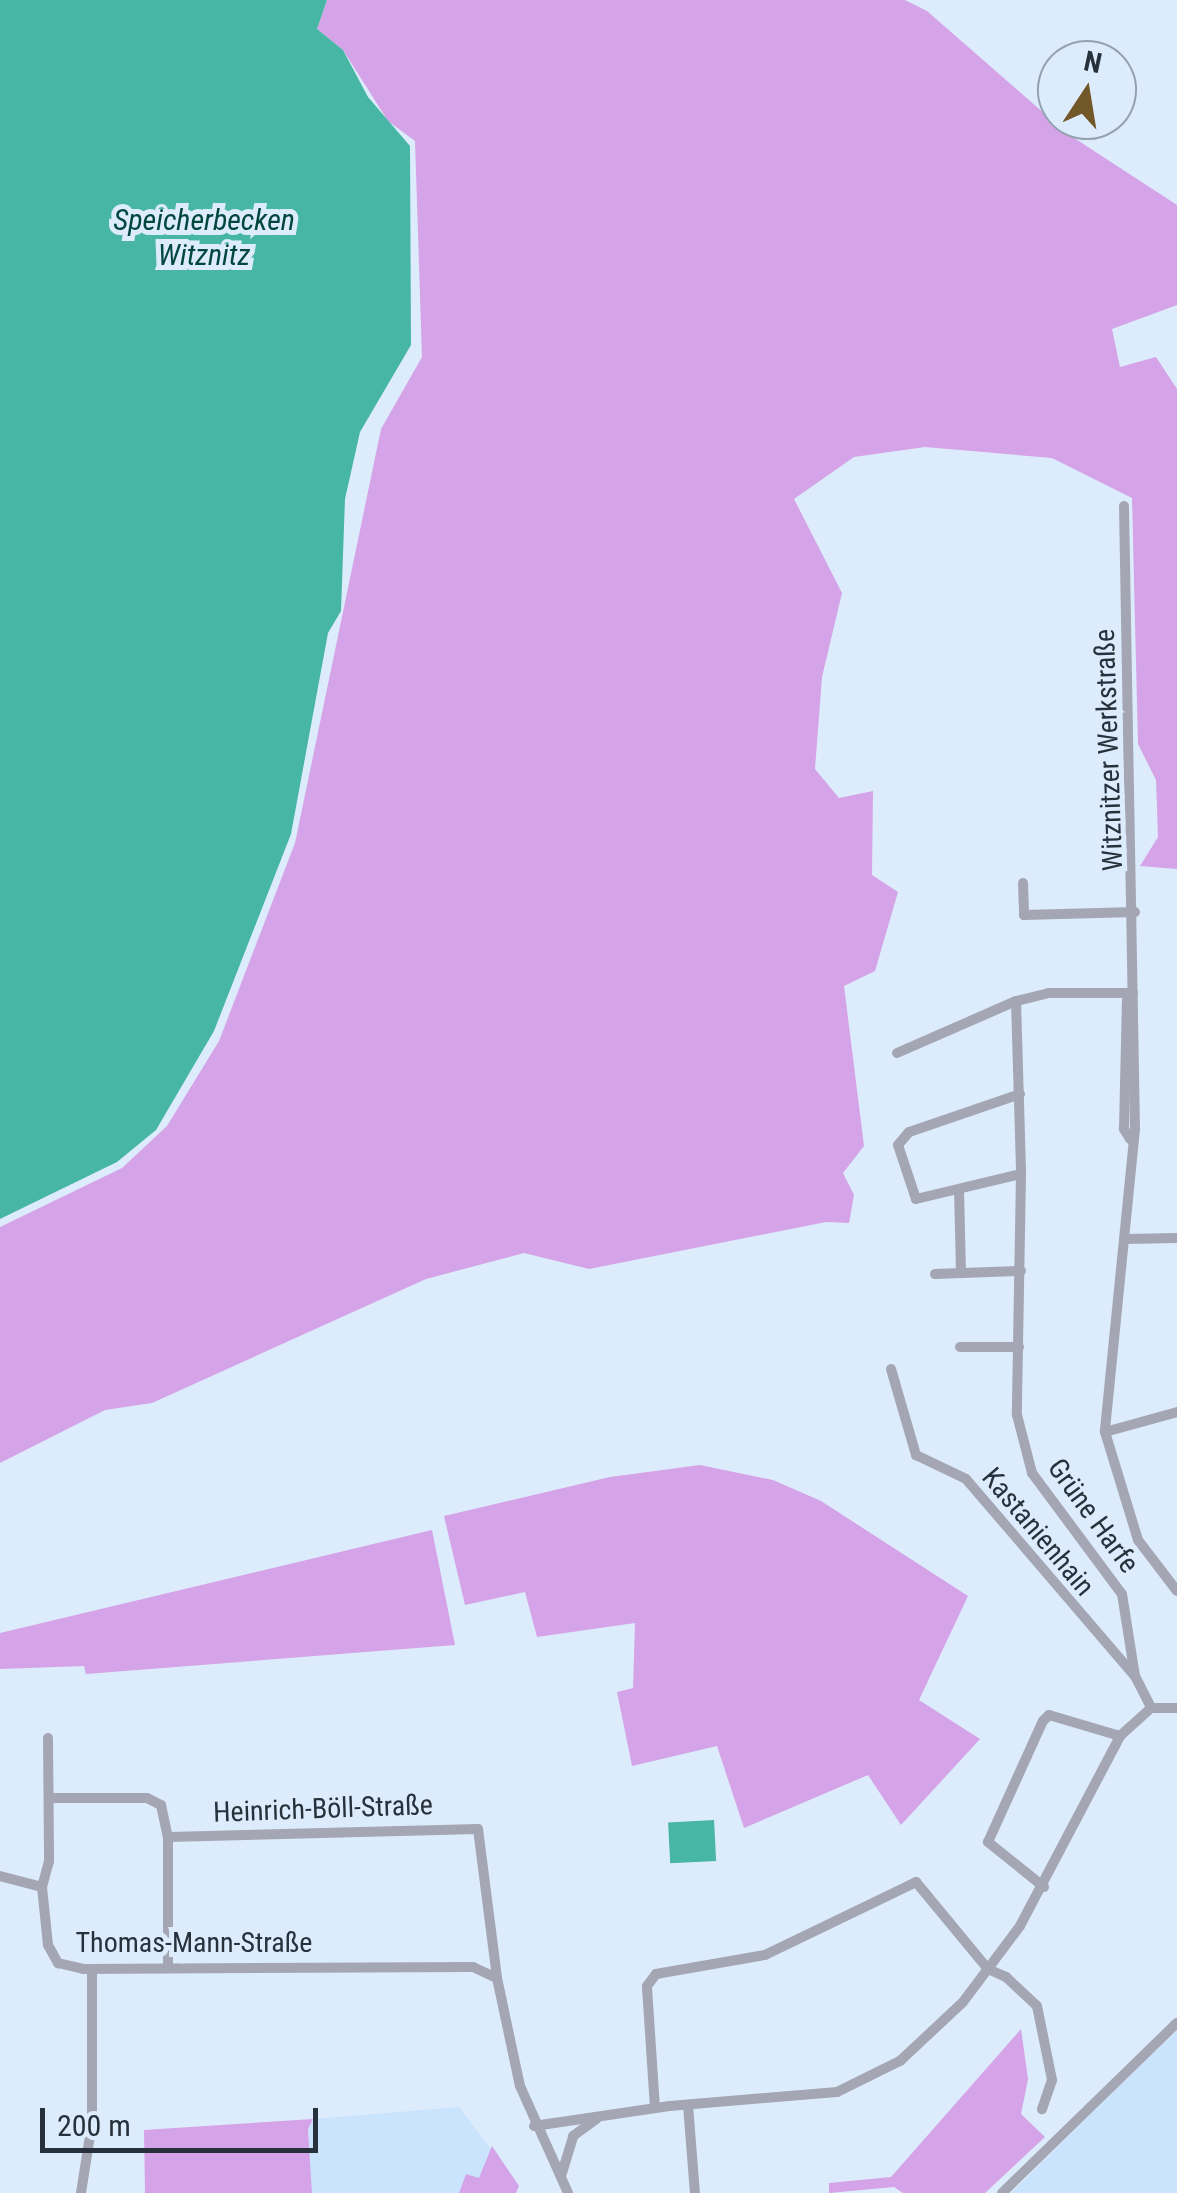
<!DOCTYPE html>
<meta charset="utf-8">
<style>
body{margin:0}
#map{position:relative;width:1177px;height:2193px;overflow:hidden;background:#ddecfc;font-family:"Roboto Condensed",sans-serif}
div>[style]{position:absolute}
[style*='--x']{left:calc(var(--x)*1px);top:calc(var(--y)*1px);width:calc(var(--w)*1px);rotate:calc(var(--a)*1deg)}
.built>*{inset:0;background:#cbe4fe}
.green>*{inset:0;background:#d5a3e7}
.water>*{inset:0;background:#48b6a4;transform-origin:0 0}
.minor>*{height:10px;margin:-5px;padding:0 5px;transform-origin:5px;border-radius:5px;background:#a5a6b4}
span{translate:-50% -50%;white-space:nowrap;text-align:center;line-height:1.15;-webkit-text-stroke:10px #ddecfc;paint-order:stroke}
.street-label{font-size:28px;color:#27313b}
.water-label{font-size:30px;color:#01473e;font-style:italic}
.north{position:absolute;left:1037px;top:40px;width:100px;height:100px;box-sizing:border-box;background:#ddecfc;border:2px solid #94a1af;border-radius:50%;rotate:12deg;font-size:28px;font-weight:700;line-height:40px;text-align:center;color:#27313b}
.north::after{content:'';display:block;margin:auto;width:35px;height:45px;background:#725729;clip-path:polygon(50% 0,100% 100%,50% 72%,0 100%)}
.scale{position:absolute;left:40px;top:2108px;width:278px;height:45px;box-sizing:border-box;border:5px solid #27313b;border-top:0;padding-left:12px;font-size:30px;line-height:35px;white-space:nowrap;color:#27313b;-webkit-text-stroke:8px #ddecfc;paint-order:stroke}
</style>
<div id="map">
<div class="built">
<i style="clip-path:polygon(1177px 2031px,1177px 2193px,1011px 2193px,1141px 2065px)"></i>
<i style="clip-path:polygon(459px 2107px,519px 2186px,516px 2193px,467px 2174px,459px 2193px,312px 2193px,308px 2128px,313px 2119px)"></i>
</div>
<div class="green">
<i style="clip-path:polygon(327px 0,905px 0,927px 11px,1068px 134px,1177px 205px,1177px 305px,1112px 329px,1120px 367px,1156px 357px,1177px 389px,1177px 869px,1140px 866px,1158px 837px,1156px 780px,1138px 744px,1132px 498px,1052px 458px,925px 447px,854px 457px,794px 499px,842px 593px,822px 677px,815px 769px,839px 798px,873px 791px,872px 875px,898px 892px,875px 971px,844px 986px,864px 1146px,843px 1173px,854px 1195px,849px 1223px,826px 1222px,589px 1269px,524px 1253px,426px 1279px,152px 1403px,105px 1410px,0 1463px,0 1227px,122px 1168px,167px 1126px,219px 1041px,295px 843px,381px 429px,422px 357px,415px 141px,388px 121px,343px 50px,317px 29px)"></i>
<i style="clip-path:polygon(700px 1465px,773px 1480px,821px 1501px,968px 1596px,919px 1700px,980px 1739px,901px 1825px,868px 1775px,744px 1828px,717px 1746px,632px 1766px,617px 1692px,633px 1688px,635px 1623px,537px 1637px,525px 1592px,465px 1605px,444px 1516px,610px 1477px)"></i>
<i style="clip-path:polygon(432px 1530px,455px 1645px,86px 1674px,84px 1666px,0 1669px,0 1633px)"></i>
<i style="clip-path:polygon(1021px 2029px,1028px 2079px,1021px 2114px,1045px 2137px,985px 2193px,903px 2193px,894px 2187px,829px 2193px,829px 2183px,891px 2177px)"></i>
<i style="clip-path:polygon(313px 2119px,308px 2129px,312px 2193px,145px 2193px,144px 2130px)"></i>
<i style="clip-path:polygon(492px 2146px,519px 2186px,516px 2193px,459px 2193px,466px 2174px,479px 2178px)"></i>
</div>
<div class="water">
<i style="clip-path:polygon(0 0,327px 0,317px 29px,343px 50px,368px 97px,410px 146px,411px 345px,360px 432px,345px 499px,341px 611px,328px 633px,291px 834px,214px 1031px,156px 1130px,117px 1162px,0 1219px)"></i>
<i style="left:714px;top:1820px;width:41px;height:46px;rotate:87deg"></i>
</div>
<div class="minor">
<i style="--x:1124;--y:506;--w:623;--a:88.99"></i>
<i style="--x:1135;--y:1129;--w:304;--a:95.7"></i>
<i style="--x:1105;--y:1432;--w:113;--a:73"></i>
<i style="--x:1138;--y:1540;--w:64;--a:52.6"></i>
<i style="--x:1023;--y:883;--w:32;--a:88"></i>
<i style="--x:1024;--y:915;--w:111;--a:-1.5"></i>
<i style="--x:1133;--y:993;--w:84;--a:180"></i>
<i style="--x:1049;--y:993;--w:34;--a:166"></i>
<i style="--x:1016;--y:1001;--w:173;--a:88.3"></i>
<i style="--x:1021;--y:1174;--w:241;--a:91"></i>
<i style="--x:1017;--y:1415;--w:60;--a:75.5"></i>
<i style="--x:1032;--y:1473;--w:151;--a:53.4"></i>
<i style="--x:1122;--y:1594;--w:83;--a:81"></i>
<i style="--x:1135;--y:1676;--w:36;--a:63"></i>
<i style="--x:897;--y:1053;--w:130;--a:-23.6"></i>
<i style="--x:1020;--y:1094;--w:117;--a:161.1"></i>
<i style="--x:909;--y:1132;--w:17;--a:130"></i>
<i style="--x:898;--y:1145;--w:57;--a:71.6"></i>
<i style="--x:916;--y:1199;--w:108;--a:-13.4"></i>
<i style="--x:1130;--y:1139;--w:12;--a:-121"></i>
<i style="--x:1124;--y:1129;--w:128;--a:-88.7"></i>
<i style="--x:1127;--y:1001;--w:10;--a:-53"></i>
<i style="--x:959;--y:1190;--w:83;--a:88.6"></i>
<i style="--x:1126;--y:1239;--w:51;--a:-1.1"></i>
<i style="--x:935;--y:1274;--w:86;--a:-2"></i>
<i style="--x:960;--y:1347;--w:59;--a:0"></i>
<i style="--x:891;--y:1369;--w:90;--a:73.8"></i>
<i style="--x:916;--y:1455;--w:55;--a:25.6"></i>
<i style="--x:966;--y:1479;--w:258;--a:49.4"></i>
<i style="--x:1105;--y:1432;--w:75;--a:-15.5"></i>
<i style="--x:48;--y:1738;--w:123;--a:89.5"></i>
<i style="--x:49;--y:1861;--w:27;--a:105"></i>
<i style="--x:42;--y:1887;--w:58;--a:84.1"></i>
<i style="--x:48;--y:1945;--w:21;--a:61"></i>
<i style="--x:58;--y:1963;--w:26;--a:13"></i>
<i style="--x:83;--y:1969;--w:390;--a:-0.3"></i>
<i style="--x:473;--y:1967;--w:26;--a:25"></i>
<i style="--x:49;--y:1798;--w:98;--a:0"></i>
<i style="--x:147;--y:1798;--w:16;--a:27"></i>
<i style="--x:161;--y:1805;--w:33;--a:78"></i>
<i style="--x:168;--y:1837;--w:130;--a:90"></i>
<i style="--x:168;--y:1837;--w:310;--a:-1.5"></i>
<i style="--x:478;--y:1829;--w:150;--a:82.7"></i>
<i style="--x:497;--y:1978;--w:110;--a:78"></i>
<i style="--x:520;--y:2086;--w:117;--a:65.8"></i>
<i style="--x:0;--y:1876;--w:43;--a:14.7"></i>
<i style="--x:1044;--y:1887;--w:72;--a:-141.2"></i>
<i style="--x:988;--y:1842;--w:133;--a:-65.6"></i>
<i style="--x:1043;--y:1721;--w:8;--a:-45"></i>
<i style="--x:1049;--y:1715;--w:74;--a:16.5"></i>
<i style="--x:688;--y:2105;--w:88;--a:85.5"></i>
<i style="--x:655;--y:2108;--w:122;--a:-93.8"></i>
<i style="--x:647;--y:1986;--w:15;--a:-53"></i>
<i style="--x:656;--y:1974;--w:111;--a:-9.9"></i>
<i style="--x:765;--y:1955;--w:168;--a:-25.8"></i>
<i style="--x:916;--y:1882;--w:113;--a:50.4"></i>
<i style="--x:988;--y:1969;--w:20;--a:24"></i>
<i style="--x:1006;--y:1977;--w:42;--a:43.1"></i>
<i style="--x:1037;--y:2006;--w:76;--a:78.5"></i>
<i style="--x:1052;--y:2080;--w:31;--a:109"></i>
<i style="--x:534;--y:2126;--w:137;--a:-8.4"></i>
<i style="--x:670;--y:2106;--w:168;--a:-4.8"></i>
<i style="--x:837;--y:2092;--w:70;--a:-26.2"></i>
<i style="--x:900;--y:2061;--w:86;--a:-43.1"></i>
<i style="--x:963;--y:2002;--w:95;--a:-53.1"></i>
<i style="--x:1020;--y:1926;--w:215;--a:-62.2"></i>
<i style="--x:1120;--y:1736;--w:42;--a:-42.1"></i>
<i style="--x:1151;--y:1708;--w:26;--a:0"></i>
<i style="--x:562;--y:2173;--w:39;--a:-73"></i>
<i style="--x:573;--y:2136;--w:29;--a:-36"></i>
<i style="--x:81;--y:2193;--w:71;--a:-81.1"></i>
<i style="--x:92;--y:2123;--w:154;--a:-90"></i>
<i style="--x:1002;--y:2193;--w:244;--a:-44.2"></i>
</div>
<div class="street-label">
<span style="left:1109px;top:750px;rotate:-92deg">Witznitzer Werkstraße</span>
<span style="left:1093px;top:1516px;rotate:54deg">Grüne Harfe</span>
<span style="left:1038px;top:1532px;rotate:50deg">Kastanienhain</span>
<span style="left:323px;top:1809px;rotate:-2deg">Heinrich-Böll-Straße</span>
<span style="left:194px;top:1943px">Thomas-Mann-Straße</span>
</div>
<div class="water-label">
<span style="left:204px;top:237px">Speicherbecken<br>Witznitz</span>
</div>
<div class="north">N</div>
<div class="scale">200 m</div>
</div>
